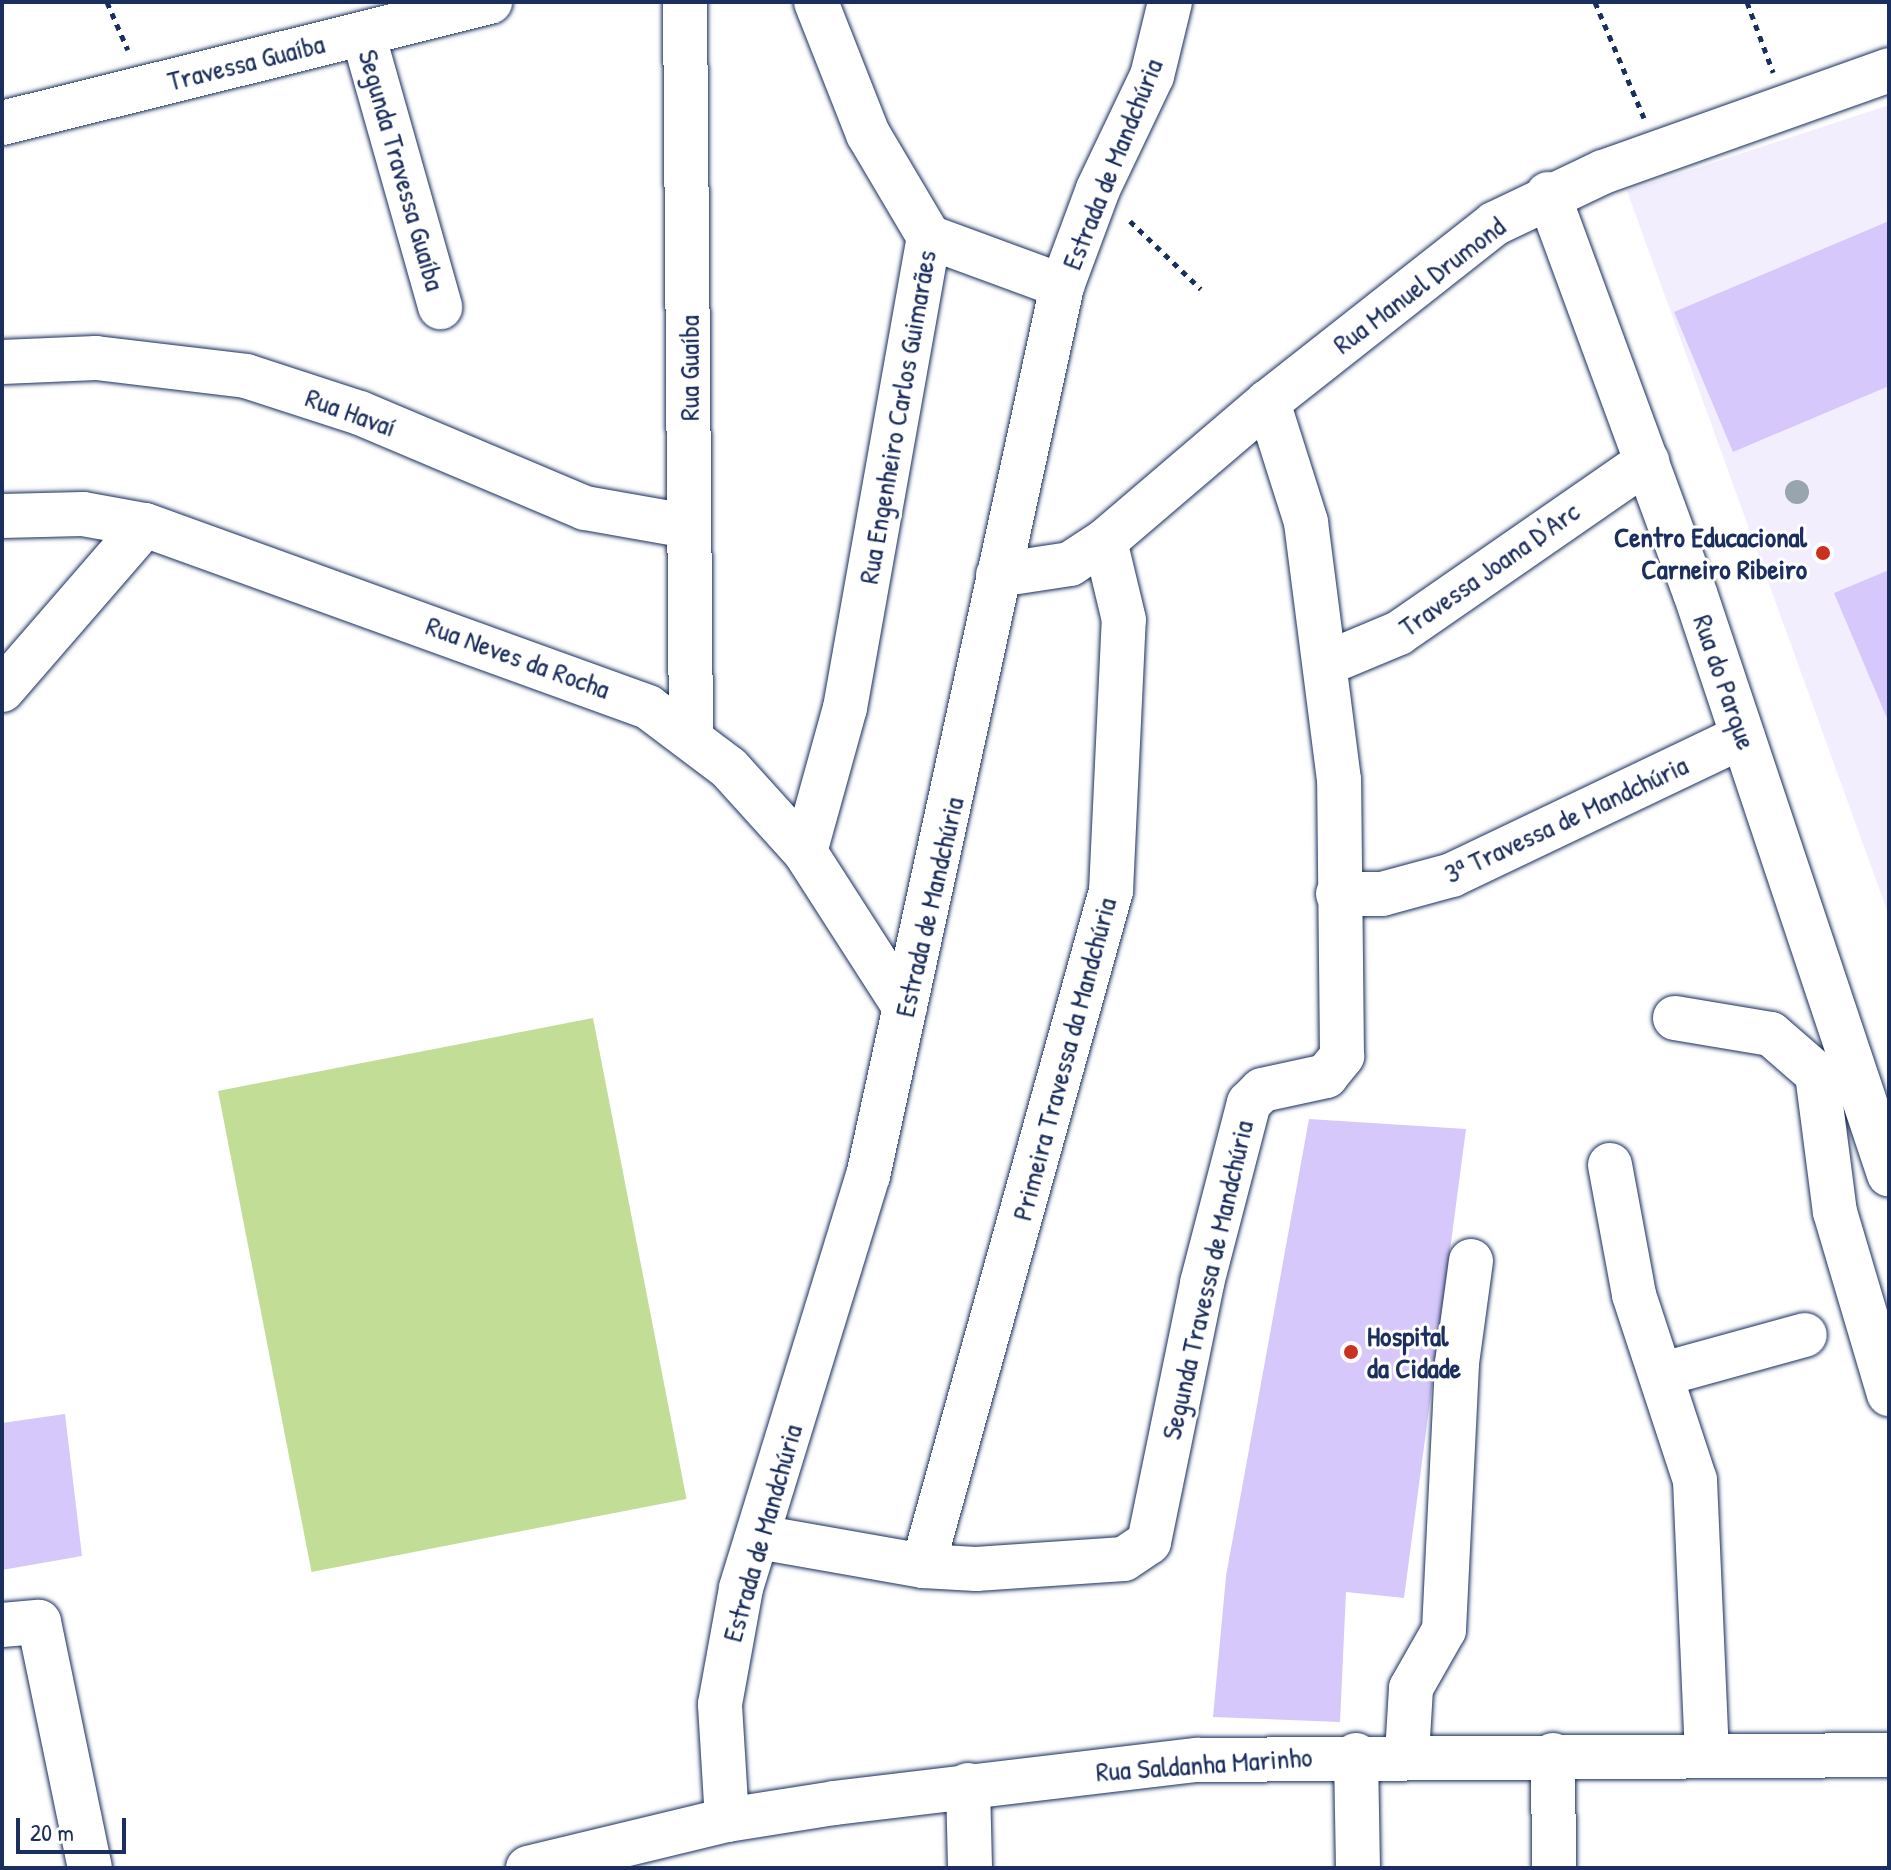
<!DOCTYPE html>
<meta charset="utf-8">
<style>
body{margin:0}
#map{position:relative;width:1891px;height:1870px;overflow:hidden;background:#fff;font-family:"Patrick Hand",sans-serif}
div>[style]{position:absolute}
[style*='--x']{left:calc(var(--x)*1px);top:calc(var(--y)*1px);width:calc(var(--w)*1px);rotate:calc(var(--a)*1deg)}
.built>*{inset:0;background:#f3eefe}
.green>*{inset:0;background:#c2de96;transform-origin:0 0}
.building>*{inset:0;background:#d6c8fa}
.path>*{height:5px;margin-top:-2.5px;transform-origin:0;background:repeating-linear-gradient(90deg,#1b2f5e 0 6px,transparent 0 12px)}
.roads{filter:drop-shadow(0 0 2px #1b2f5e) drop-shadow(0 0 2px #1b2f5e)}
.minor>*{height:44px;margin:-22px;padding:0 22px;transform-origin:22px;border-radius:22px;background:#fff}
.major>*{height:44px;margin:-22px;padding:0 22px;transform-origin:22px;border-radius:22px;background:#fff}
.trees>*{width:24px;height:24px;margin:-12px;border-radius:50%;background:#99a5ae}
.dots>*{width:22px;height:22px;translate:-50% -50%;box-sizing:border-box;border:4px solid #fff;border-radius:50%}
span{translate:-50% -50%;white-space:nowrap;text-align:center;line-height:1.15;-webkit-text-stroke:6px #fff;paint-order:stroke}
.street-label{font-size:28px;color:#1b2f5e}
.poi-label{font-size:28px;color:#1b2f5e;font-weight:700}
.right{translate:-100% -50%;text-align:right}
.left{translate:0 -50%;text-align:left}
.frame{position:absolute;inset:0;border:4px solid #1b2f5e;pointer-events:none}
.scale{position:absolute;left:16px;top:1818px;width:110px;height:36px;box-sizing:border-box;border:4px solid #1b2f5e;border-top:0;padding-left:10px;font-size:24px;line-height:28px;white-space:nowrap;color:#1b2f5e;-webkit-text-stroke:6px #fff;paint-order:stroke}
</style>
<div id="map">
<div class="built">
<i style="clip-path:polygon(1889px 105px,1889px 916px,1627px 191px)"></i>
</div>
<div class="green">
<i style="left:593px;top:1018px;width:490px;height:382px;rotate:79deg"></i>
</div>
<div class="building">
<i style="clip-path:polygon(1889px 221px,1889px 386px,1733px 452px,1674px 312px)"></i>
<i style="clip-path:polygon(1889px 570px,1889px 723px,1834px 593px)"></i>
<i style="clip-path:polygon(1309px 1119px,1466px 1129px,1404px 1598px,1346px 1592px,1340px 1722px,1213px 1717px,1226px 1576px)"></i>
<i style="clip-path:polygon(65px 1414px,82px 1556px,2px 1570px,2px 1423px)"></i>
</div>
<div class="path">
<i style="--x:107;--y:2;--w:52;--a:66.4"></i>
<i style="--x:1595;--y:2;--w:126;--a:67.1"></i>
<i style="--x:1747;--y:2;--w:75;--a:69.6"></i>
<i style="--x:1130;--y:221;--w:98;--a:43.8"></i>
</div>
<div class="roads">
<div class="minor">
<i style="--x:685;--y:2;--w:732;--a:89.53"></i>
<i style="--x:363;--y:34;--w:284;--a:74.2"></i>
<i style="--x:2;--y:123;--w:503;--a:-13.93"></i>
<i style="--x:1548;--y:194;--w:425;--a:69.8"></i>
<i style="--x:1695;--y:593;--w:613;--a:71.54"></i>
<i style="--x:929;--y:237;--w:142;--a:20.2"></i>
<i style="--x:2;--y:362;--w:94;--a:-2.4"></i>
<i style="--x:96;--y:358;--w:151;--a:6.8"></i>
<i style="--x:246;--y:376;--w:120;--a:18"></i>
<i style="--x:360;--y:413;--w:244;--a:22.9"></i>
<i style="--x:585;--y:508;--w:104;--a:10"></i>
<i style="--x:2;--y:516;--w:81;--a:-1.4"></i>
<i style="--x:83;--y:514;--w:63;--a:10.1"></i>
<i style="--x:145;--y:525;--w:535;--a:19.89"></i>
<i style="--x:648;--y:707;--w:101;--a:37"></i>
<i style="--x:729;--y:768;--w:113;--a:47.9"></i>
<i style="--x:805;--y:852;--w:185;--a:57.3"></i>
<i style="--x:998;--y:575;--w:73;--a:-8.7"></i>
<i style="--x:1070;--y:564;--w:42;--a:-33.3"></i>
<i style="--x:1105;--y:541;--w:214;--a:-40.5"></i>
<i style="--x:1268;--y:402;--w:288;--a:-38.2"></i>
<i style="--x:1494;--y:224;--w:121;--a:-25.5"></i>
<i style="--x:1603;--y:172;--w:304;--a:-19.6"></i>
<i style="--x:1325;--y:664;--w:80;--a:-22.7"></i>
<i style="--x:1399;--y:633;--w:302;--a:-34.7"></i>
<i style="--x:2;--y:690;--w:218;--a:-49.1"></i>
<i style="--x:805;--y:852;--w:149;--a:-74.5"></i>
<i style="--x:845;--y:708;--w:478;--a:-79.9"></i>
<i style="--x:929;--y:237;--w:120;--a:-120.6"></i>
<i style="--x:868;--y:134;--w:142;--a:-111.5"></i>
<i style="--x:1338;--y:894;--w:44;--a:0"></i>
<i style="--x:1382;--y:894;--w:73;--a:-15.2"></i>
<i style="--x:1452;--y:875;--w:322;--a:-25.5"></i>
<i style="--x:1675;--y:1018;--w:97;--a:9.5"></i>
<i style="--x:1771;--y:1034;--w:61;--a:41"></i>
<i style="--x:1817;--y:1074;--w:139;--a:82.6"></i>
<i style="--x:1835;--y:1212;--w:190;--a:73.5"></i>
<i style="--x:1610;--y:1165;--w:132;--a:79.5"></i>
<i style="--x:1634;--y:1295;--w:195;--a:71.8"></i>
<i style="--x:1695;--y:1480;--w:275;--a:87.5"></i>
<i style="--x:1663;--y:1374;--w:147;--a:-15.4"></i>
<i style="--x:759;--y:1537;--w:167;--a:10"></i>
<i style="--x:923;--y:1566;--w:53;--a:3.2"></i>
<i style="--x:976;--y:1569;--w:148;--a:-3.9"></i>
<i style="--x:1124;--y:1559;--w:30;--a:-34"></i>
<i style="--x:1149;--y:1542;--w:264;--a:-78.4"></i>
<i style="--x:1202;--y:1283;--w:186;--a:-75.4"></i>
<i style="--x:1249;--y:1103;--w:18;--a:-45"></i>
<i style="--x:1262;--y:1090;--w:66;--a:-12.3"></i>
<i style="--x:1326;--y:1076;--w:26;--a:-51"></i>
<i style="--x:1342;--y:1056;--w:276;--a:-90.6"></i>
<i style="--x:1339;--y:780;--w:260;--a:-97.3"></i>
<i style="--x:1306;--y:522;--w:126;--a:-107.6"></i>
<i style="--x:923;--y:1566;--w:701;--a:-74.44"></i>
<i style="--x:1111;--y:891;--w:271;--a:-87.3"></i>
<i style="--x:1124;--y:620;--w:81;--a:-103.5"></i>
<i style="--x:2;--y:1625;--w:37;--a:-5"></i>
<i style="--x:39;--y:1622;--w:251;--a:78.3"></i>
<i style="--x:1407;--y:1754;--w:66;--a:-86.5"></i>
<i style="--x:1411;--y:1688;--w:67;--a:-60.4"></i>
<i style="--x:1444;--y:1630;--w:267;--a:-87.2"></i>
<i style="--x:1457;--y:1363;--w:103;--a:-82.2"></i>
<i style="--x:1356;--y:1755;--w:113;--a:89"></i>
<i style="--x:1553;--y:1755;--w:113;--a:89.5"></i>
<i style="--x:968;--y:1785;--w:83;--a:88.6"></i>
<i style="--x:727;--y:1820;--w:116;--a:-93.5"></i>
<i style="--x:720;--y:1704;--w:118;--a:-79.7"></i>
<i style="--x:741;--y:1588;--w:431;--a:-72.9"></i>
<i style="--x:868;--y:1176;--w:911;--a:-77.7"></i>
<i style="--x:1062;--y:286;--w:103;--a:-69.6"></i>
<i style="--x:1098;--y:189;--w:125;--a:-64.5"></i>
<i style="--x:1152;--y:76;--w:76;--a:-76.3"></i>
</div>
<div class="major">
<i style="--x:528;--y:1868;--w:205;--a:-13.6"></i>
<i style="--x:727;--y:1820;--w:108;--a:-9"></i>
<i style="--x:834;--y:1803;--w:366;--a:-6.8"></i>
<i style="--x:1197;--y:1760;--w:692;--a:-0.41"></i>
</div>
</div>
<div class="trees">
<i style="left:1797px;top:492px"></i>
</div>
<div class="dots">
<i style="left:1823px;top:553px;background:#c8321e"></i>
<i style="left:1351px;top:1352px;background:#c8321e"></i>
</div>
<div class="street-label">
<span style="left:246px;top:62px;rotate:-14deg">Travessa Guaíba</span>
<span style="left:1112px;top:164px;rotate:-68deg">Estrada de Mandchúria</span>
<span style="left:402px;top:170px;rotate:74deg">Segunda Travessa Guaíba</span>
<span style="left:1419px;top:285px;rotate:-37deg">Rua Manuel Drumond</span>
<span style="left:689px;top:368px;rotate:-90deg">Rua Guaíba</span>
<span style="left:351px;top:412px;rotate:20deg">Rua Havaí</span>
<span style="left:897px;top:417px;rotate:-80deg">Rua Engenheiro Carlos Guimarães</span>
<span style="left:1489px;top:569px;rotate:-35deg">Travessa Joana D'Arc</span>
<span style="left:518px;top:657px;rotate:20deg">Rua Neves da Rocha</span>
<span style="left:1725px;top:682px;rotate:71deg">Rua do Parque</span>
<span style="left:1566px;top:819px;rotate:-25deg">3ª Travessa de Mandchúria</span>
<span style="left:929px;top:907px;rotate:-77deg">Estrada de Mandchúria</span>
<span style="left:1064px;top:1059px;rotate:-75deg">Primeira Travessa da Mandchúria</span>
<span style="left:1207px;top:1280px;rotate:-77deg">Segunda Travessa de Mandchúria</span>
<span style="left:762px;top:1533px;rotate:-74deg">Estrada de Mandchúria</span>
<span style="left:1204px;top:1764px;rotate:-4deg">Rua Saldanha Marinho</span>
</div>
<div class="poi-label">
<span class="right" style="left:1807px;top:553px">Centro Educacional<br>Carneiro Ribeiro</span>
<span class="left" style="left:1367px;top:1352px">Hospital<br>da Cidade</span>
</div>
<div class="frame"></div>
<div class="scale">20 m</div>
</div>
